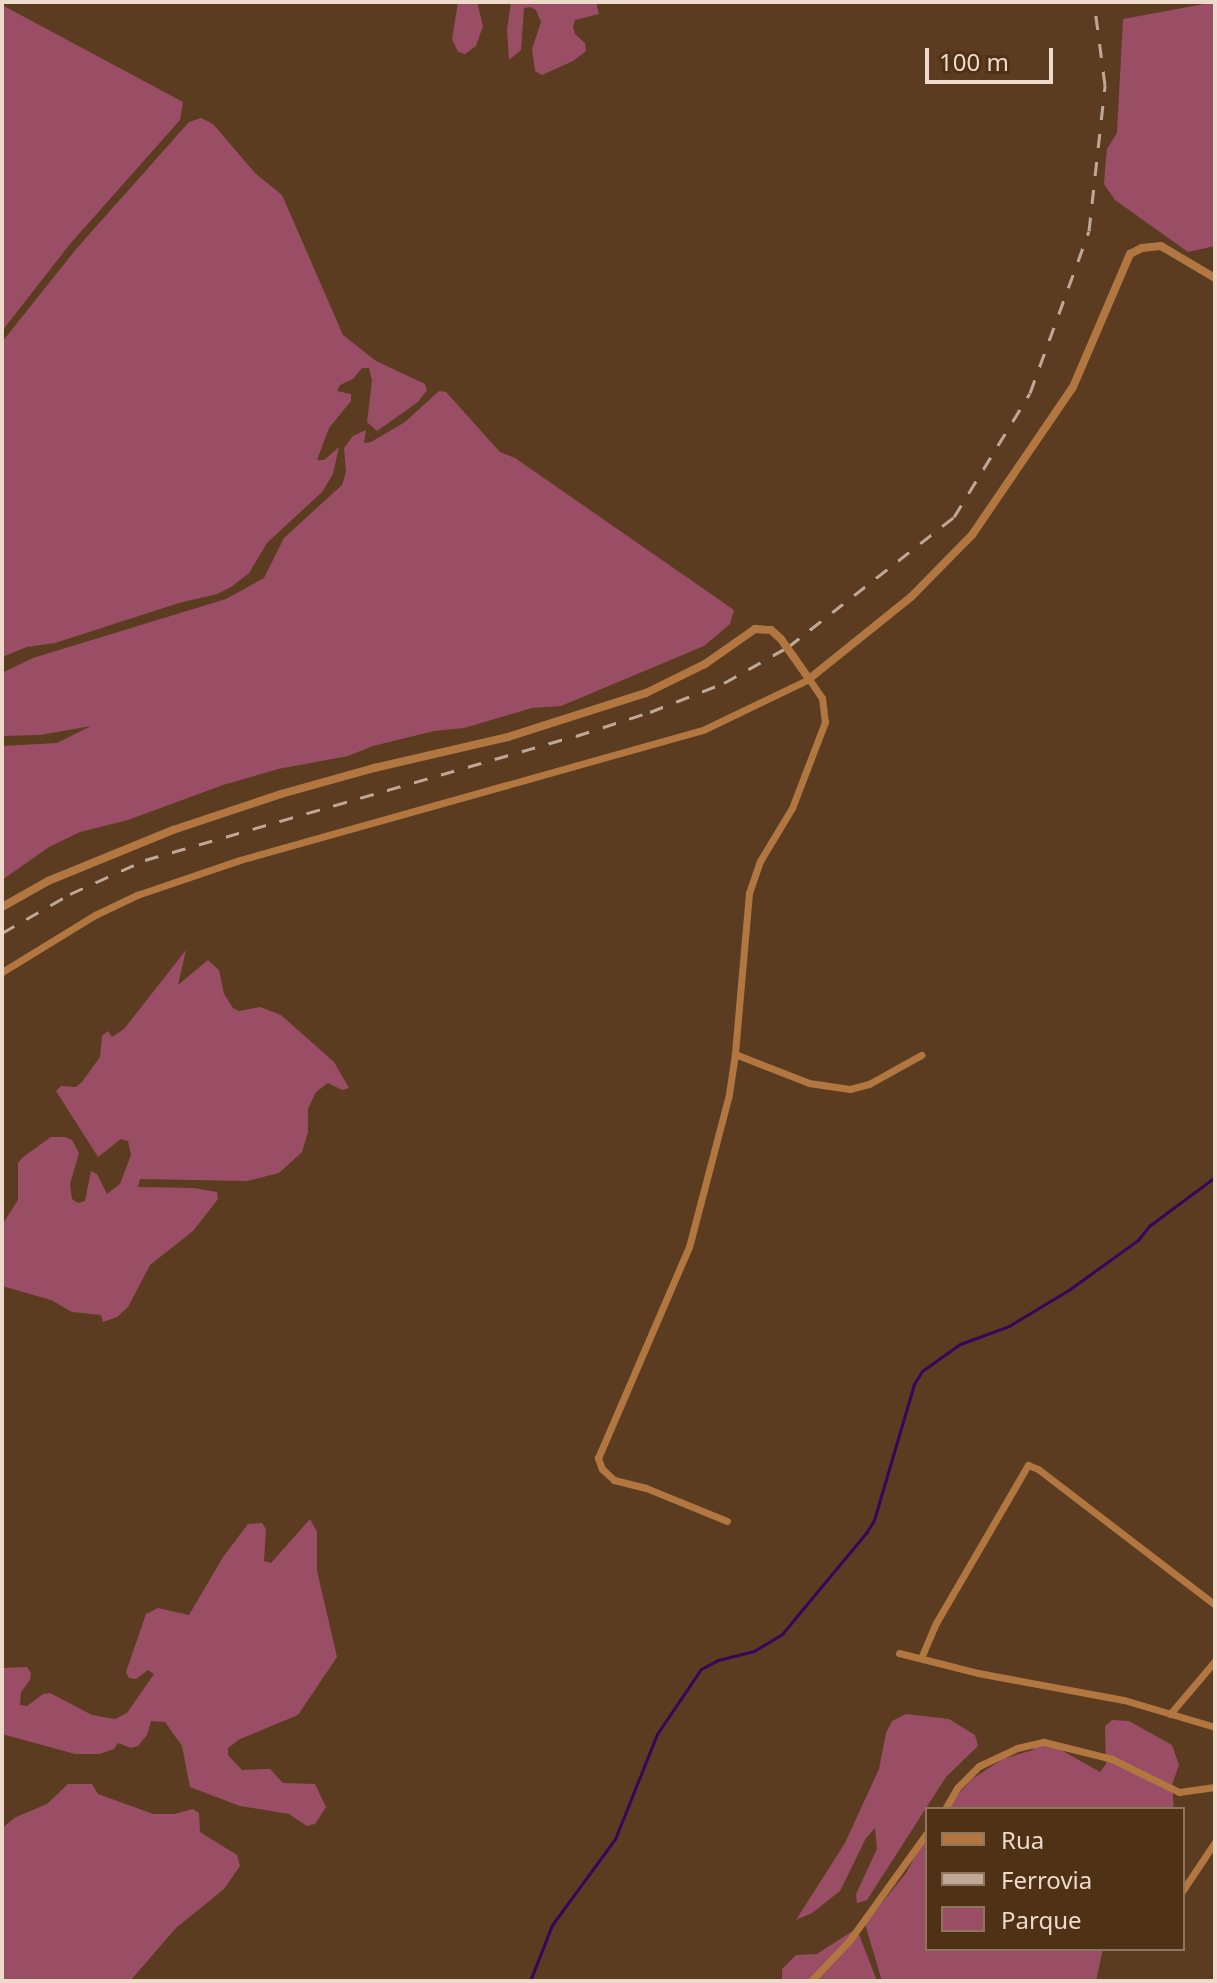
<!DOCTYPE html>
<style>
body{margin:0}
#map{position:relative;width:1217px;height:1983px;overflow:hidden;background:#5b3c20;font-family:"Noto Sans",sans-serif}
div>[style]{position:absolute}
[style*='--x']{left:calc(var(--x)*1px);top:calc(var(--y)*1px);width:calc(var(--w)*1px);rotate:calc(var(--a)*1deg)}
.green>*{inset:0;background:#994e65}
.stream>*{height:3px;margin:-1.5px;padding:0 1.5px;transform-origin:1.5px;border-radius:1.5px;background:#35065c}
.minor>*{height:7px;margin:-3.5px;padding:0 3.5px;transform-origin:3.5px;border-radius:3.5px;background:#b27740}
.tertiary>*{height:8px;margin:-4px;padding:0 4px;transform-origin:4px;border-radius:4px;background:#b27740}
.rail>*{height:3px;margin-top:-1.5px;transform-origin:0;background:repeating-linear-gradient(90deg,#bfa895 0 14px,transparent 0 28px)}
.tertiary-bridge>*{height:8px;margin:-4px;padding:0 4px;transform-origin:4px;border-radius:4px;background:#b27740}
span{translate:-50% -50%;white-space:nowrap;text-align:center;line-height:1.15;-webkit-text-stroke:6px #4f3116;paint-order:stroke}
.frame{position:absolute;inset:0;border:4px solid #eddacb;pointer-events:none}
.legend{position:absolute;left:925px;top:1807px;width:260px;height:144px;box-sizing:border-box;background:#4f3116;border:2px solid #8e755e;margin:0;padding:10px 14px;list-style:none;font-size:24px;color:#eddacb}
.legend li{display:flex;align-items:center;gap:16px;height:40px}
.legend b{width:40px;border:2px solid #8e755e}
.scale{position:absolute;left:925px;top:48px;width:128px;height:36px;box-sizing:border-box;border:4px solid #eddacb;border-top:0;padding-left:10px;font-size:24px;line-height:28px;white-space:nowrap;color:#eddacb;-webkit-text-stroke:6px #4f3116;paint-order:stroke}
</style>
<div id="map">
<div class="green">
<i style="clip-path:polygon(458px 2px,477px 2px,483px 26px,476px 46px,465px 54px,458px 52px,452px 39px)"></i>
<i style="clip-path:polygon(511px 2px,596px 2px,599px 14px,575px 20px,573px 27px,575px 34px,585px 43px,586px 51px,573px 61px,542px 75px,535px 71px,532px 49px,541px 22px,536px 10px,530px 7px,524px 8px,521px 50px,509px 60px,507px 30px)"></i>
<i style="clip-path:polygon(1215px 2px,1215px 246px,1188px 252px,1115px 200px,1104px 184px,1105px 169px,1107px 149px,1117px 133px,1123px 19px)"></i>
<i style="clip-path:polygon(2px 5px,183px 102px,180px 120px,70px 244px,2px 331px)"></i>
<i style="clip-path:polygon(201px 118px,213px 124px,255px 173px,282px 195px,343px 335px,376px 361px,425px 384px,427px 390px,418px 402px,377px 431px,367px 422px,372px 381px,369px 368px,362px 368px,353px 379px,340px 385px,337px 391px,351px 394px,351px 401px,329px 428px,317px 460px,324px 460px,339px 447px,333px 474px,322px 492px,267px 543px,249px 573px,231px 587px,217px 594px,179px 603px,55px 643px,27px 647px,2px 657px,2px 342px,77px 248px,189px 122px)"></i>
<i style="clip-path:polygon(439px 391px,446px 392px,500px 452px,515px 458px,734px 610px,730px 624px,704px 646px,561px 706px,532px 708px,464px 728px,434px 731px,373px 746px,348px 756px,278px 769px,223px 785px,128px 820px,80px 832px,49px 847px,2px 880px,2px 746px,57px 743px,91px 726px,40px 735px,2px 736px,2px 673px,33px 658px,226px 599px,264px 578px,284px 538px,342px 485px,346px 472px,344px 448px,353px 436px,366px 430px,364px 443px,371px 442px,405px 422px)"></i>
<i style="clip-path:polygon(186px 950px,178px 985px,208px 960px,219px 970px,224px 994px,233px 1008px,239px 1011px,260px 1007px,281px 1015px,334px 1062px,349px 1088px,342px 1090px,328px 1083px,316px 1092px,308px 1109px,308px 1132px,302px 1152px,279px 1173px,247px 1181px,140px 1179px,138px 1187px,194px 1188px,217px 1192px,218px 1199px,193px 1231px,150px 1265px,128px 1307px,117px 1317px,103px 1322px,101px 1315px,72px 1312px,51px 1300px,2px 1286px,2px 1225px,18px 1200px,18px 1163px,23px 1157px,51px 1137px,65px 1137px,72px 1140px,79px 1153px,70px 1184px,72px 1199px,78px 1203px,85px 1201px,91px 1171px,97px 1174px,107px 1194px,120px 1184px,131px 1155px,128px 1141px,121px 1139px,98px 1157px,56px 1091px,61px 1086px,76px 1087px,82px 1082px,100px 1057px,102px 1036px,108px 1031px,112px 1037px,124px 1029px)"></i>
<i style="clip-path:polygon(310px 1519px,317px 1532px,317px 1571px,337px 1657px,298px 1715px,240px 1739px,228px 1748px,228px 1755px,242px 1770px,270px 1769px,283px 1783px,315px 1784px,326px 1807px,315px 1824px,307px 1826px,289px 1814px,240px 1806px,190px 1787px,182px 1746px,165px 1722px,151px 1721px,147px 1735px,138px 1746px,131px 1748px,118px 1743px,114px 1749px,99px 1754px,75px 1754px,2px 1734px,2px 1668px,27px 1667px,31px 1673px,30px 1680px,21px 1692px,20px 1705px,27px 1706px,43px 1694px,50px 1693px,92px 1715px,115px 1719px,127px 1713px,154px 1674px,148px 1670px,136px 1679px,129px 1678px,126px 1672px,146px 1614px,158px 1608px,189px 1615px,223px 1557px,248px 1524px,262px 1523px,266px 1529px,264px 1561px,271px 1563px)"></i>
<i style="clip-path:polygon(906px 1714px,949px 1719px,975px 1735px,978px 1746px,946px 1777px,867px 1900px,857px 1903px,856px 1894px,877px 1849px,875px 1828px,866px 1838px,840px 1891px,812px 1913px,796px 1920px,845px 1843px,879px 1769px,886px 1733px,892px 1721px)"></i>
<i style="clip-path:polygon(1112px 1720px,1129px 1721px,1172px 1745px,1179px 1765px,1172px 1785px,1174px 1809px,945px 1809px,972px 1779px,1003px 1759px,1033px 1750px,1036px 1743px,1054px 1746px,1100px 1772px,1106px 1764px,1105px 1726px)"></i>
<i style="clip-path:polygon(68px 1784px,92px 1784px,98px 1794px,153px 1814px,174px 1814px,193px 1809px,199px 1813px,200px 1832px,237px 1855px,240px 1866px,224px 1889px,176px 1928px,130px 1981px,2px 1981px,2px 1828px,16px 1817px,47px 1804px)"></i>
<i style="clip-path:polygon(927px 1834px,927px 1949px,1103px 1949px,1096px 1981px,882px 1981px,865px 1924px,906px 1873px)"></i>
<i style="clip-path:polygon(854px 1930px,858px 1932px,877px 1981px,782px 1981px,782px 1969px,796px 1955px,817px 1954px)"></i>
</div>
<div class="stream">
<i style="--x:530;--y:1981;--w:60;--a:-68.6"></i>
<i style="--x:552;--y:1925;--w:107;--a:-53.8"></i>
<i style="--x:615;--y:1839;--w:113;--a:-68.2"></i>
<i style="--x:657;--y:1734;--w:78;--a:-55.9"></i>
<i style="--x:701;--y:1669;--w:19;--a:-28"></i>
<i style="--x:718;--y:1660;--w:37;--a:-14"></i>
<i style="--x:754;--y:1651;--w:33;--a:-31"></i>
<i style="--x:782;--y:1634;--w:131;--a:-50.3"></i>
<i style="--x:866;--y:1533;--w:15;--a:-58"></i>
<i style="--x:874;--y:1520;--w:142;--a:-73.6"></i>
<i style="--x:914;--y:1384;--w:15;--a:-58"></i>
<i style="--x:922;--y:1371;--w:47;--a:-35.4"></i>
<i style="--x:960;--y:1344;--w:52;--a:-20.2"></i>
<i style="--x:1009;--y:1326;--w:71;--a:-31.2"></i>
<i style="--x:1070;--y:1289;--w:84;--a:-35.8"></i>
<i style="--x:1138;--y:1240;--w:18;--a:-52"></i>
<i style="--x:1149;--y:1226;--w:82;--a:-36.6"></i>
</div>
<div class="minor">
<i style="--x:2;--y:972;--w:109;--a:-31.5"></i>
<i style="--x:95;--y:915;--w:47;--a:-25.5"></i>
<i style="--x:137;--y:895;--w:109;--a:-18.8"></i>
<i style="--x:240;--y:860;--w:481;--a:-15.7"></i>
<i style="--x:703;--y:730;--w:118;--a:-25.7"></i>
<i style="--x:809;--y:679;--w:23;--a:56"></i>
<i style="--x:822;--y:698;--w:24;--a:83"></i>
<i style="--x:825;--y:722;--w:92;--a:111"></i>
<i style="--x:792;--y:808;--w:62;--a:121.1"></i>
<i style="--x:760;--y:861;--w:34;--a:109"></i>
<i style="--x:749;--y:893;--w:162;--a:95"></i>
<i style="--x:735;--y:1054;--w:79;--a:21.4"></i>
<i style="--x:809;--y:1083;--w:41;--a:8.3"></i>
<i style="--x:850;--y:1089;--w:20;--a:-15"></i>
<i style="--x:869;--y:1084;--w:60;--a:-29.1"></i>
<i style="--x:727;--y:1521;--w:87;--a:-157.8"></i>
<i style="--x:646;--y:1488;--w:33;--a:-166"></i>
<i style="--x:614;--y:1480;--w:16;--a:-137"></i>
<i style="--x:602;--y:1469;--w:12;--a:-110"></i>
<i style="--x:598;--y:1458;--w:230;--a:-66.7"></i>
<i style="--x:689;--y:1247;--w:158;--a:-75.3"></i>
<i style="--x:729;--y:1094;--w:40;--a:-81.5"></i>
<i style="--x:899;--y:1653;--w:81;--a:14.2"></i>
<i style="--x:978;--y:1673;--w:148;--a:10.5"></i>
<i style="--x:1124;--y:1700;--w:95;--a:16.5"></i>
<i style="--x:921;--y:1658;--w:38;--a:-67"></i>
<i style="--x:936;--y:1623;--w:183;--a:-59.8"></i>
<i style="--x:1028;--y:1465;--w:11;--a:22"></i>
<i style="--x:1038;--y:1469;--w:223;--a:37.5"></i>
<i style="--x:1170;--y:1714;--w:70;--a:-49.7"></i>
<i style="--x:945;--y:1809;--w:24;--a:-60"></i>
<i style="--x:957;--y:1788;--w:31;--a:-45"></i>
<i style="--x:979;--y:1766;--w:42;--a:-25.3"></i>
<i style="--x:1017;--y:1748;--w:28;--a:-13"></i>
<i style="--x:1044;--y:1742;--w:70;--a:14"></i>
<i style="--x:1112;--y:1759;--w:75;--a:26.2"></i>
<i style="--x:1179;--y:1792;--w:36;--a:-8"></i>
<i style="--x:1183;--y:1890;--w:58;--a:-56.3"></i>
<i style="--x:811;--y:1981;--w:55;--a:-46.5"></i>
<i style="--x:849;--y:1941;--w:133;--a:-54.2"></i>
</div>
<div class="tertiary">
<i style="--x:793;--y:656;--w:28;--a:55"></i>
<i style="--x:809;--y:679;--w:131;--a:-38.8"></i>
<i style="--x:911;--y:597;--w:87;--a:-45.5"></i>
<i style="--x:972;--y:535;--w:179;--a:-55.7"></i>
<i style="--x:1073;--y:387;--w:145;--a:-66.8"></i>
<i style="--x:1130;--y:254;--w:13;--a:-27"></i>
<i style="--x:1142;--y:248;--w:19;--a:-6"></i>
<i style="--x:1161;--y:246;--w:63;--a:30.7"></i>
<i style="--x:2;--y:907;--w:53;--a:-29.5"></i>
<i style="--x:48;--y:881;--w:135;--a:-22.2"></i>
<i style="--x:173;--y:830;--w:114;--a:-18.4"></i>
<i style="--x:281;--y:794;--w:97;--a:-15.6"></i>
<i style="--x:374;--y:768;--w:138;--a:-13"></i>
<i style="--x:508;--y:737;--w:145;--a:-17.7"></i>
<i style="--x:646;--y:693;--w:66;--a:-26.2"></i>
<i style="--x:705;--y:664;--w:61;--a:-35"></i>
<i style="--x:755;--y:629;--w:16;--a:4"></i>
<i style="--x:771;--y:630;--w:13;--a:42"></i>
</div>
<div class="rail">
<i style="--x:2;--y:933;--w:78;--a:-29.8"></i>
<i style="--x:70;--y:894;--w:82;--a:-24.4"></i>
<i style="--x:145;--y:860;--w:448;--a:-16.1"></i>
<i style="--x:576;--y:736;--w:78;--a:-18"></i>
<i style="--x:650;--y:712;--w:79;--a:-21.4"></i>
<i style="--x:724;--y:683;--w:73;--a:-29.4"></i>
<i style="--x:788;--y:647;--w:211;--a:-38.1"></i>
<i style="--x:954;--y:517;--w:145;--a:-58.5"></i>
<i style="--x:1030;--y:393;--w:172;--a:-70"></i>
<i style="--x:1089;--y:231;--w:147;--a:-83.7"></i>
<i style="--x:1105;--y:85;--w:84;--a:-97.5"></i>
</div>
<div class="tertiary-bridge">
<i style="--x:781;--y:639;--w:21;--a:55"></i>
</div>
<div class="frame"></div>
<ul class="legend">
<li><b style="height:10px;background:#b27740"></b>Rua</li>
<li><b style="height:10px;background:#bfa895"></b>Ferrovia</li>
<li><b style="height:22px;background:#994e65"></b>Parque</li>
</ul>
<div class="scale">100 m</div>
</div>
